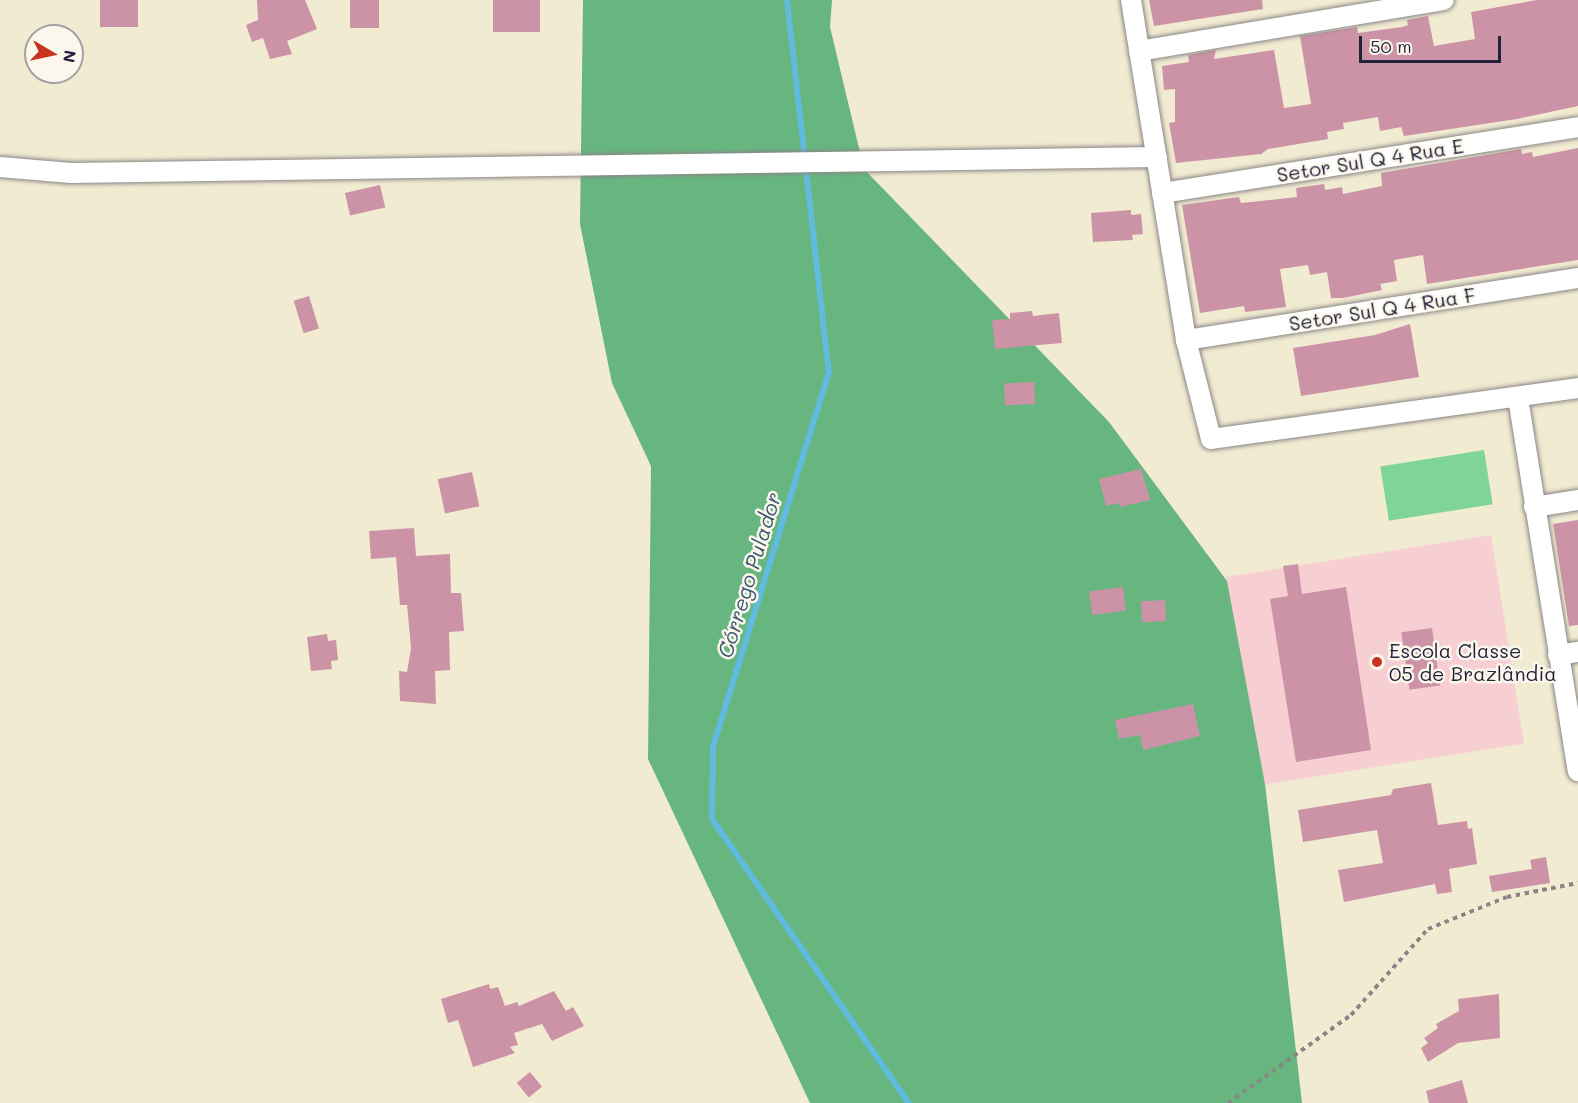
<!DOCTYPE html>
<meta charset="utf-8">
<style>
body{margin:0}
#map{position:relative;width:1578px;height:1103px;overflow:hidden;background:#f1ebd2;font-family:Mali,sans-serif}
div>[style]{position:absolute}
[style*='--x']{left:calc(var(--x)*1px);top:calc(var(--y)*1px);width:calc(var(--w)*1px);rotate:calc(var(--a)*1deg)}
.built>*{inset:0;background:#f7cfd3;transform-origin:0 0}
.green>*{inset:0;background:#7fd497;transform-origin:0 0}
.forest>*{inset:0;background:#67b680}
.stream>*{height:6px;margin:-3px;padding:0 3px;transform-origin:3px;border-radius:3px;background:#61bbdf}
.building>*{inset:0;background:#cc93a6;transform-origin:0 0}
.path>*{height:4px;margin-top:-2px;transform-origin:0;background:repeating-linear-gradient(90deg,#8a8686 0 4.5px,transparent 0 9px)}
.roads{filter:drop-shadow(0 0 2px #8a8686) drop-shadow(0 0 2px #8a8686)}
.street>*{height:20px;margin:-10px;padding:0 10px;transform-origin:10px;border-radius:10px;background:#fff}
.dots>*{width:16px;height:16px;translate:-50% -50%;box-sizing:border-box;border:3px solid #fbf7ec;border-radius:50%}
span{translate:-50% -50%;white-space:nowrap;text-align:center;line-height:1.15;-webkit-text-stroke:5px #fbf7ec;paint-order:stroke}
.street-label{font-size:20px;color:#22223b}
.poi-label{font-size:20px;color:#22223b}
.left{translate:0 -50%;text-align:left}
.water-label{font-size:21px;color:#385874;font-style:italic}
.north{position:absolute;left:24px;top:24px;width:60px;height:60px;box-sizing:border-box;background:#fbf7ec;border:2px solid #a4a2a5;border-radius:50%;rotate:99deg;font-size:16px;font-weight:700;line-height:24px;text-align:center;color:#22223b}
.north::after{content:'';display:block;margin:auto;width:21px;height:27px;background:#c8321e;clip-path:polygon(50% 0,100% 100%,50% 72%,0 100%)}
.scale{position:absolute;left:1359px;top:36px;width:142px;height:27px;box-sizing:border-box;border:3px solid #22223b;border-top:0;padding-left:8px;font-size:18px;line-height:21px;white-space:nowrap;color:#22223b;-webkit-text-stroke:4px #fbf7ec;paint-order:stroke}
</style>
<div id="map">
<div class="built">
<i style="left:1491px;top:535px;width:211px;height:268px;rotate:81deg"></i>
</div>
<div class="green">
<i style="left:1484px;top:450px;width:55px;height:105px;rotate:81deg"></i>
</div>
<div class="forest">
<i style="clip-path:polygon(583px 0,832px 0,830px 27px,864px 169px,1109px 422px,1227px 581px,1265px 784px,1302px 1103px,810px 1103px,648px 759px,651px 466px,612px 383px,580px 224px)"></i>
</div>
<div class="stream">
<i style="--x:787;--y:0;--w:374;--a:83.6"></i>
<i style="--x:829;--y:372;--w:392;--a:107.2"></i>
<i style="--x:713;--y:746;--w:73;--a:90.8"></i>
<i style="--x:712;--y:819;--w:346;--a:55.3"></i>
</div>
<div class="building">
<i style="left:100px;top:0;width:38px;height:27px"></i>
<i style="clip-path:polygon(257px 0,305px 0,317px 29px,287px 41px,292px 54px,270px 59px,263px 38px,252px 42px,246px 25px,258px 20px)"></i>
<i style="left:350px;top:0;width:29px;height:28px"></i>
<i style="left:493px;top:0;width:47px;height:32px"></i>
<i style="clip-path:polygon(1149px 0,1262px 0,1263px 9px,1154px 26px)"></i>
<i style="clip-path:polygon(1537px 0,1578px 0,1578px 106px,1517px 119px,1404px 136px,1401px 127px,1380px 131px,1378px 117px,1343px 123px,1344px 129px,1327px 132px,1328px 139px,1268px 149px,1261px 154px,1176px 163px,1169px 123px,1175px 122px,1175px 89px,1164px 90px,1162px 66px,1189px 62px,1188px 55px,1216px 50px,1214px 59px,1274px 50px,1284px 108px,1311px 104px,1300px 36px,1357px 27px,1358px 33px,1402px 27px,1408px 25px,1407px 20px,1428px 16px,1434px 46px,1475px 39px,1471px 12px)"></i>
<i style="clip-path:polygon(1578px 148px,1578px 260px,1427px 284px,1423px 255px,1394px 260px,1397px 281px,1380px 284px,1382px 290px,1343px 298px,1331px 298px,1327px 272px,1310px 275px,1308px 265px,1280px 269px,1286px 307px,1245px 312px,1244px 306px,1200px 313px,1182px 205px,1239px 197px,1241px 203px,1297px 197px,1296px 188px,1324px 184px,1325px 190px,1342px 187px,1343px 194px,1382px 186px,1381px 173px,1521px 149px,1522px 154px,1532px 152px,1533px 157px)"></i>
<i style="left:380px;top:185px;width:23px;height:36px;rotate:77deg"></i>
<i style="clip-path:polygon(1131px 210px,1131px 215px,1141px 214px,1143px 234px,1132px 235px,1133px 240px,1093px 242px,1091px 213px)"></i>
<i style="left:309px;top:296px;width:34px;height:16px;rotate:73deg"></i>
<i style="clip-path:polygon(1032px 311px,1033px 316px,1059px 313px,1062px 343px,995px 349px,992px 320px,1010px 319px,1010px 313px)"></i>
<i style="clip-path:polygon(1410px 324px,1419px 377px,1301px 396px,1293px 348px,1375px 335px)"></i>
<i style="left:1034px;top:382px;width:22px;height:30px;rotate:87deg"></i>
<i style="clip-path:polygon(1141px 469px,1150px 500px,1120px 507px,1119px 503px,1106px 506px,1099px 479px)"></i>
<i style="left:472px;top:472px;width:35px;height:35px;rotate:78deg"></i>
<i style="clip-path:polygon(1578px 520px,1578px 625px,1569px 626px,1553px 524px)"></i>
<i style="clip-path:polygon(414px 528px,416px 556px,450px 554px,451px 593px,461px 593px,464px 631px,449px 632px,450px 670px,435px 671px,436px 704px,400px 701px,399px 671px,407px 672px,411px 648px,407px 605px,400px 605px,396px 557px,371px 559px,369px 531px)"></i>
<i style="clip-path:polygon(1298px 564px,1302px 594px,1346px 587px,1371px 750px,1296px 762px,1270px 599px,1288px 596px,1283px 566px)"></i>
<i style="left:1123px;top:587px;width:24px;height:34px;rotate:83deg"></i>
<i style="left:1165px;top:600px;width:21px;height:24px;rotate:87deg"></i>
<i style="left:1432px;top:628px;width:58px;height:31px;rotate:82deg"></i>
<i style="clip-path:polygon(327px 634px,328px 641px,336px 640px,338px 660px,331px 661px,332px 669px,311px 671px,307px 637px)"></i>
<i style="clip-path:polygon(1193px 704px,1200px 736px,1143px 750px,1140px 735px,1119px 739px,1115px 720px)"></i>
<i style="clip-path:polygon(1431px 783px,1438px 825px,1467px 821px,1468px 829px,1472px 828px,1477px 864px,1449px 869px,1452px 892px,1437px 894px,1435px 884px,1344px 902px,1338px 870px,1383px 863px,1377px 830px,1303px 842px,1298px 810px,1391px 795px,1393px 789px)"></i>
<i style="clip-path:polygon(1546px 857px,1550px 883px,1492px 892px,1489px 876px,1532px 869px,1530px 860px)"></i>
<i style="clip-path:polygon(489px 984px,490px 989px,498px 987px,505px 1006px,517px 1002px,519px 1006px,554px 991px,566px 1011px,573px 1007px,584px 1026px,552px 1041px,542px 1024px,514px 1033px,518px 1045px,510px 1047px,515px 1053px,473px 1067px,458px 1020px,448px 1023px,441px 999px)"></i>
<i style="clip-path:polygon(1499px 994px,1500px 1038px,1458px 1043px,1428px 1062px,1421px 1048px,1428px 1043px,1424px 1038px,1438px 1028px,1436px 1024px,1459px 1011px,1458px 999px)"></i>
<i style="left:530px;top:1072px;width:19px;height:17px;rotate:51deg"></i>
<i style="clip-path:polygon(1462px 1080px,1468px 1103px,1429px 1103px,1426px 1091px)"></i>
</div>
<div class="path">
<i style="--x:1228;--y:1103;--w:151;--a:-35.6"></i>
<i style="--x:1351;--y:1015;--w:115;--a:-48.2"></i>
<i style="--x:1428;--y:929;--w:85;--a:-22.1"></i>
<i style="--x:1507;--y:897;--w:72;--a:-11.2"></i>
</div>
<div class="roads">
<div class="street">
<i style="--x:1131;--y:0;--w:344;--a:80.8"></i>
<i style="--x:1186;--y:340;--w:102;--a:75.8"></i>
<i style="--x:1211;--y:439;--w:371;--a:-7.9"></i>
<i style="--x:1139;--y:51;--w:309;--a:-9.5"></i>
<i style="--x:0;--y:167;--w:71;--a:4.8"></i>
<i style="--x:71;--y:173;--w:1086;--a:-0.84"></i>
<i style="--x:1162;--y:193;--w:421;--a:-9"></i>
<i style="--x:1186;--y:340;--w:397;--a:-9"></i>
<i style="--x:1518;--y:398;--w:378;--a:80.9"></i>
<i style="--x:1534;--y:507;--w:45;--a:-9"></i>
<i style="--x:1558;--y:655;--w:20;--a:-9"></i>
</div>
</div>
<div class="dots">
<i style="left:1377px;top:662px;background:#c8321e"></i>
</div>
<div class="street-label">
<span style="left:1370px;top:160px;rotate:-9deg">Setor Sul Q 4 Rua E</span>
<span style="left:1382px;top:309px;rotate:-9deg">Setor Sul Q 4 Rua F</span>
</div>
<div class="poi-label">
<span class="left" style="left:1389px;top:662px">Escola Classe<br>05 de Brazlândia</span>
</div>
<div class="water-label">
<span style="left:749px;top:575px;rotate:-73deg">Córrego Pulador</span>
</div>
<div class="north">N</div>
<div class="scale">50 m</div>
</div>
